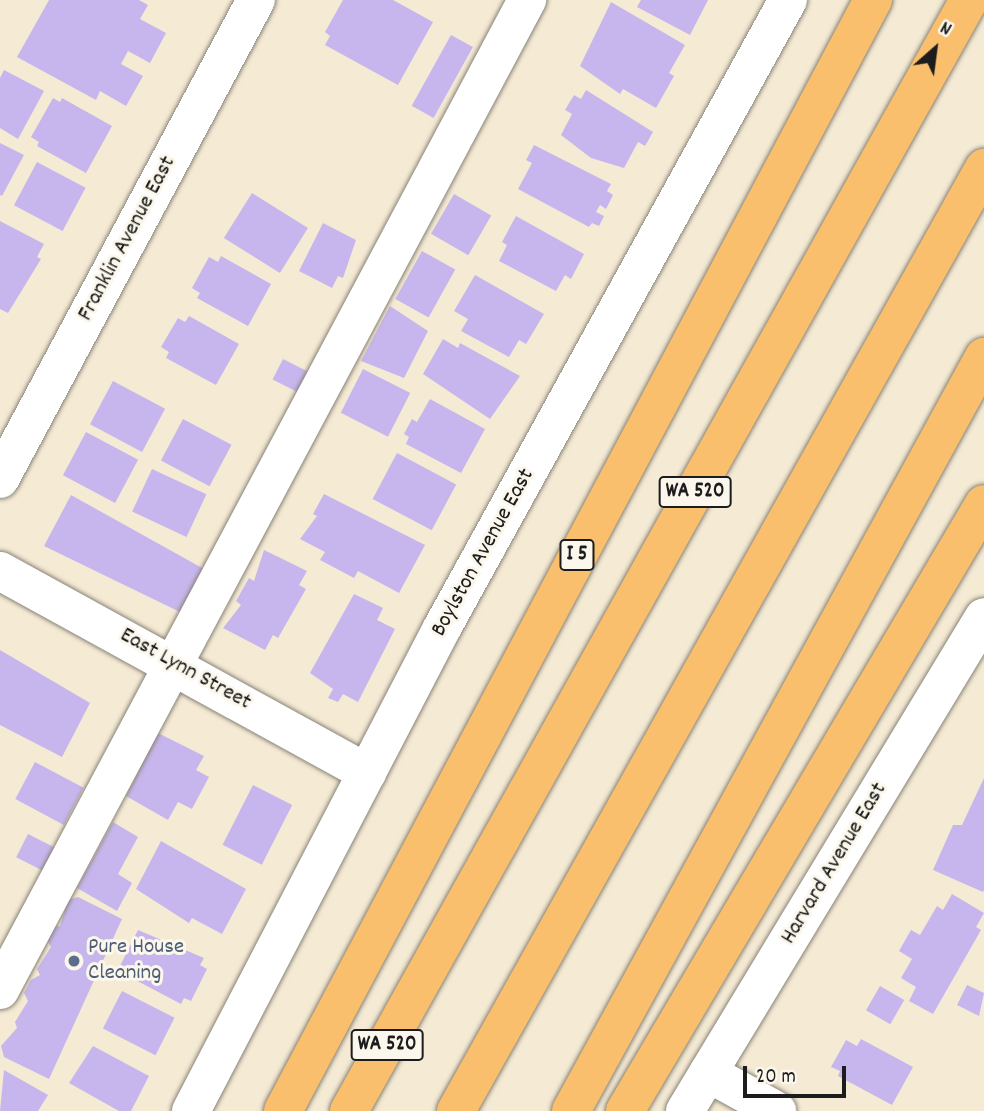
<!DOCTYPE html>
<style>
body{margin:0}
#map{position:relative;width:984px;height:1111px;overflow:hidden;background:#f5ead4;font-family:Dekko,sans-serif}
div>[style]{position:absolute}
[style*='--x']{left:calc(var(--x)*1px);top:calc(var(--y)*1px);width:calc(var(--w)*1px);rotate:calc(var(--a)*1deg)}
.building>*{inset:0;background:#c7b6ed;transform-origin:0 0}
.roads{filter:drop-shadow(0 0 2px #888378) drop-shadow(0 0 2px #888378)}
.minor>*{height:38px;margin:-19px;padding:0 19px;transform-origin:19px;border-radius:19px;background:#fff}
.highway>*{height:38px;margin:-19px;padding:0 19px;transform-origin:19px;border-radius:19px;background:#f9bf6d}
.dots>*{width:19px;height:19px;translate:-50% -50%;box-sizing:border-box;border:4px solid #fbf7ec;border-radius:50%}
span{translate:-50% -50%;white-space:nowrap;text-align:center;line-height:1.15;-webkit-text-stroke:6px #fbf7ec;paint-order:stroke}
.shield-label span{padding:2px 5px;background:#fbf7ec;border:2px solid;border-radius:5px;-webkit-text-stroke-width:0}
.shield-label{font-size:21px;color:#1c1c1c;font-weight:700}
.street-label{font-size:23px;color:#1c1c1c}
.service-label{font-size:23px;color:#4e5e75}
.left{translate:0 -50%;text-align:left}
.north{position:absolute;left:900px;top:14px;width:70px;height:70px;-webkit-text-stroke:5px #fbf7ec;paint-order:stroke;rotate:28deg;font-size:19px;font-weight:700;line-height:28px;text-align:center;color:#1c1c1c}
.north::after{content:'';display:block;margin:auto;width:24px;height:32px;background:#1c1c1c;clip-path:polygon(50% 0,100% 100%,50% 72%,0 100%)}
.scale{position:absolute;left:743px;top:1066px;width:103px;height:32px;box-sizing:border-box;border:4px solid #1c1c1c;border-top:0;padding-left:9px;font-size:21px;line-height:24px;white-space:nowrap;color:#1c1c1c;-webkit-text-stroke:5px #fbf7ec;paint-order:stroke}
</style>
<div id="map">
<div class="building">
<i style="clip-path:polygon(49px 0,139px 0,148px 5px,140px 19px,166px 33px,150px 63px,128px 51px,121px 64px,143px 76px,126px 106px,100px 91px,96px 100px,17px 57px)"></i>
<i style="clip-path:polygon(343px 0,393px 0,433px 22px,398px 85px,325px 45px,330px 36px,325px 32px)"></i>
<i style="clip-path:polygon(641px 0,708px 0,690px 35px,637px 7px)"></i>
<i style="clip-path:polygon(611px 2px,685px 45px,669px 73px,674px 76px,656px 108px,623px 89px,620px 94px,580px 66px)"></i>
<i style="left:451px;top:35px;width:25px;height:81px;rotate:29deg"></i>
<i style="clip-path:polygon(4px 70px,44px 91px,18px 139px,0 128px,0 78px)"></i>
<i style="clip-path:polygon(586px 90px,653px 132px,645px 146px,638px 142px,624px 168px,591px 158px,561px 135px,572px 114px,565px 110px,574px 95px,581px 99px)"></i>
<i style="clip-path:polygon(53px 98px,60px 102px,62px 98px,112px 126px,86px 173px,37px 146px,39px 142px,31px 137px)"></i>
<i style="clip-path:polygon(0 143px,24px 155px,2px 196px,0 195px)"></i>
<i style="clip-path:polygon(534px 145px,611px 184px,607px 191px,613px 195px,606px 209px,600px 205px,596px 212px,604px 216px,599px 226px,592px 223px,589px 227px,518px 189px,532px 163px,526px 160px)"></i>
<i style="left:37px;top:162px;width:55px;height:49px;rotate:28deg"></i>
<i style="left:252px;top:193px;width:66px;height:53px;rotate:32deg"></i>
<i style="left:454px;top:194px;width:43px;height:46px;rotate:30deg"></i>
<i style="clip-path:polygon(516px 216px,584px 254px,571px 279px,565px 275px,556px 291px,499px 261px,507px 245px,502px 242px)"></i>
<i style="clip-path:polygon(0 221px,44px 244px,37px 257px,41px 259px,8px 313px,0 309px)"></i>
<i style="clip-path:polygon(323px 223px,356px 240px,343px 278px,338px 276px,332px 288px,299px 271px)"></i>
<i style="left:422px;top:251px;width:38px;height:55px;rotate:29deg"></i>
<i style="clip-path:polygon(221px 256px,271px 284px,248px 326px,197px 298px,200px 293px,192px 288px,209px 257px,218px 262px)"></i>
<i style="clip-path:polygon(475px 275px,544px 314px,526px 344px,519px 340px,509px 357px,461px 331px,468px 319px,454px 311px)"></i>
<i style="clip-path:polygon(390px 306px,428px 331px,404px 378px,361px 361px)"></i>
<i style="clip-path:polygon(189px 316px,239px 344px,216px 385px,166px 358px,169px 352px,161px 347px,178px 318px,185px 322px)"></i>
<i style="clip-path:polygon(443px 339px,458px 348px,460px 343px,520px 376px,490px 419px,423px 374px)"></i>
<i style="left:283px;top:359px;width:30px;height:23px;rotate:27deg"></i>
<i style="left:363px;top:369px;width:53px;height:49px;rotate:27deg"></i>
<i style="left:113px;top:381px;width:59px;height:49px;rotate:28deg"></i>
<i style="clip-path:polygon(430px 399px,485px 429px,461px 473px,406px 444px,409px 437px,404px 434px,412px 419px,417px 422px)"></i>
<i style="left:183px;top:419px;width:55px;height:47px;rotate:28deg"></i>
<i style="left:86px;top:432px;width:59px;height:49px;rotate:28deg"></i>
<i style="left:397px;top:453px;width:67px;height:52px;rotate:28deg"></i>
<i style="left:152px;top:469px;width:60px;height:47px;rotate:25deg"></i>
<i style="clip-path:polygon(324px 494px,425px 545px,399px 593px,358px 571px,354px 578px,320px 560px,325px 552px,300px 539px,317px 516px,313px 514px)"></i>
<i style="clip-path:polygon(71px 495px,204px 569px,182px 613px,44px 546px)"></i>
<i style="clip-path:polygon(264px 550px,307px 571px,299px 585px,306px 589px,278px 638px,273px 635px,265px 650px,223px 628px,241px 605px,236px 601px,249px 578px,254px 581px)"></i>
<i style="clip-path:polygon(354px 594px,383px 608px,377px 620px,395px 629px,358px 702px,343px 694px,338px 702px,328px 698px,333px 689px,310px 673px)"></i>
<i style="clip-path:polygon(0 650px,90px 703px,62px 757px,0 725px)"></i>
<i style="clip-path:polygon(158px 733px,204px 756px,196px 770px,209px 777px,192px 809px,178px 802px,168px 820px,126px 796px)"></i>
<i style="left:35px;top:762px;width:55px;height:42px;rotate:28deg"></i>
<i style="clip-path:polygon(984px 778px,984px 890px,983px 892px,933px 870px,953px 825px,962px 825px)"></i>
<i style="left:253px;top:785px;width:44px;height:67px;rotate:27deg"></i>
<i style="clip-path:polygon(113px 822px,138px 837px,118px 874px,132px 883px,117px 911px,77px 888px)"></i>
<i style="left:28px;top:834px;width:30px;height:26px;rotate:27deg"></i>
<i style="clip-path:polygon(161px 841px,246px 889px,222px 934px,192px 918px,189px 923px,136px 889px)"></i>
<i style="clip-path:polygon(952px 894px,984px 913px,976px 927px,981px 930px,933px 1014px,909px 1001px,916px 987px,901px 978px,912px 959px,899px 951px,911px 930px,920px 935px,937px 906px,943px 910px)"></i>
<i style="clip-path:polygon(78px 897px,122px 919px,49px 1079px,4px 1057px,1px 1046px,17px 1028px,15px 1022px,28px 1001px,24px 993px,31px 980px,40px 975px,37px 969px,51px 947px,46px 938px,52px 927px,60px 926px,68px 900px)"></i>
<i style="clip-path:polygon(138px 930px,204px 958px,200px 965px,207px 969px,191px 1001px,184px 998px,181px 1004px,128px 976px,130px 971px,120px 966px)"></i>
<i style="clip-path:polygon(967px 985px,984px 993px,979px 1016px,957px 1005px)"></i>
<i style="left:880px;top:986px;width:28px;height:28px;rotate:30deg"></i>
<i style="left:122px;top:991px;width:59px;height:42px;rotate:27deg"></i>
<i style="clip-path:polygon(861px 1039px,913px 1067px,892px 1105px,838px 1076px,840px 1071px,831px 1067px,846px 1040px,857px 1046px)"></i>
<i style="clip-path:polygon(93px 1046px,149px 1076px,131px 1111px,119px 1111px,69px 1083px)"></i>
<i style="clip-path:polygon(4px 1070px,48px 1095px,38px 1111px,0 1111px)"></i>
</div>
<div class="roads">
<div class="minor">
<i style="--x:0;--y:479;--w:543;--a:-61.88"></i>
<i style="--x:0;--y:571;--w:419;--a:28.8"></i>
<i style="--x:0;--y:990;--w:1122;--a:-61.97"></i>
<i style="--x:708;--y:1073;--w:79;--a:28.8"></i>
<i style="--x:191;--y:1111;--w:544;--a:-62.54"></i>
<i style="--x:442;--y:628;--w:717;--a:-61.15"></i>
<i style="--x:685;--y:1111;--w:577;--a:-58.82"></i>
</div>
<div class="highway">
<i style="--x:283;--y:1111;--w:1258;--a:-62.03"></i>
<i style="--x:349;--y:1111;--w:1272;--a:-60.84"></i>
<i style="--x:456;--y:1111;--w:1081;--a:-60.75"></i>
<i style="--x:571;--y:1111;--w:860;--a:-61.29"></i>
<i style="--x:625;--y:1111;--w:705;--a:-59.4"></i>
</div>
</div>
<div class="dots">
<i style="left:74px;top:961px;background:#5c6f8a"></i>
</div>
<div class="shield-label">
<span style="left:695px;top:492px">WA 520</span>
<span style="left:577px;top:555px">I 5</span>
<span style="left:387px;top:1045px">WA 520</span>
</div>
<div class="street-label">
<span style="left:128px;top:239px;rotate:-62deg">Franklin Avenue East</span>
<span style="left:484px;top:553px;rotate:-61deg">Boylston Avenue East</span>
<span style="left:185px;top:670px;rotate:29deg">East Lynn Street</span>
<span style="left:835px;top:864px;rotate:-59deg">Harvard Avenue East</span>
</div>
<div class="service-label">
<span class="left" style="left:88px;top:961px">Pure House<br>Cleaning</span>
</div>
<div class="north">N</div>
<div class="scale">20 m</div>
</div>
